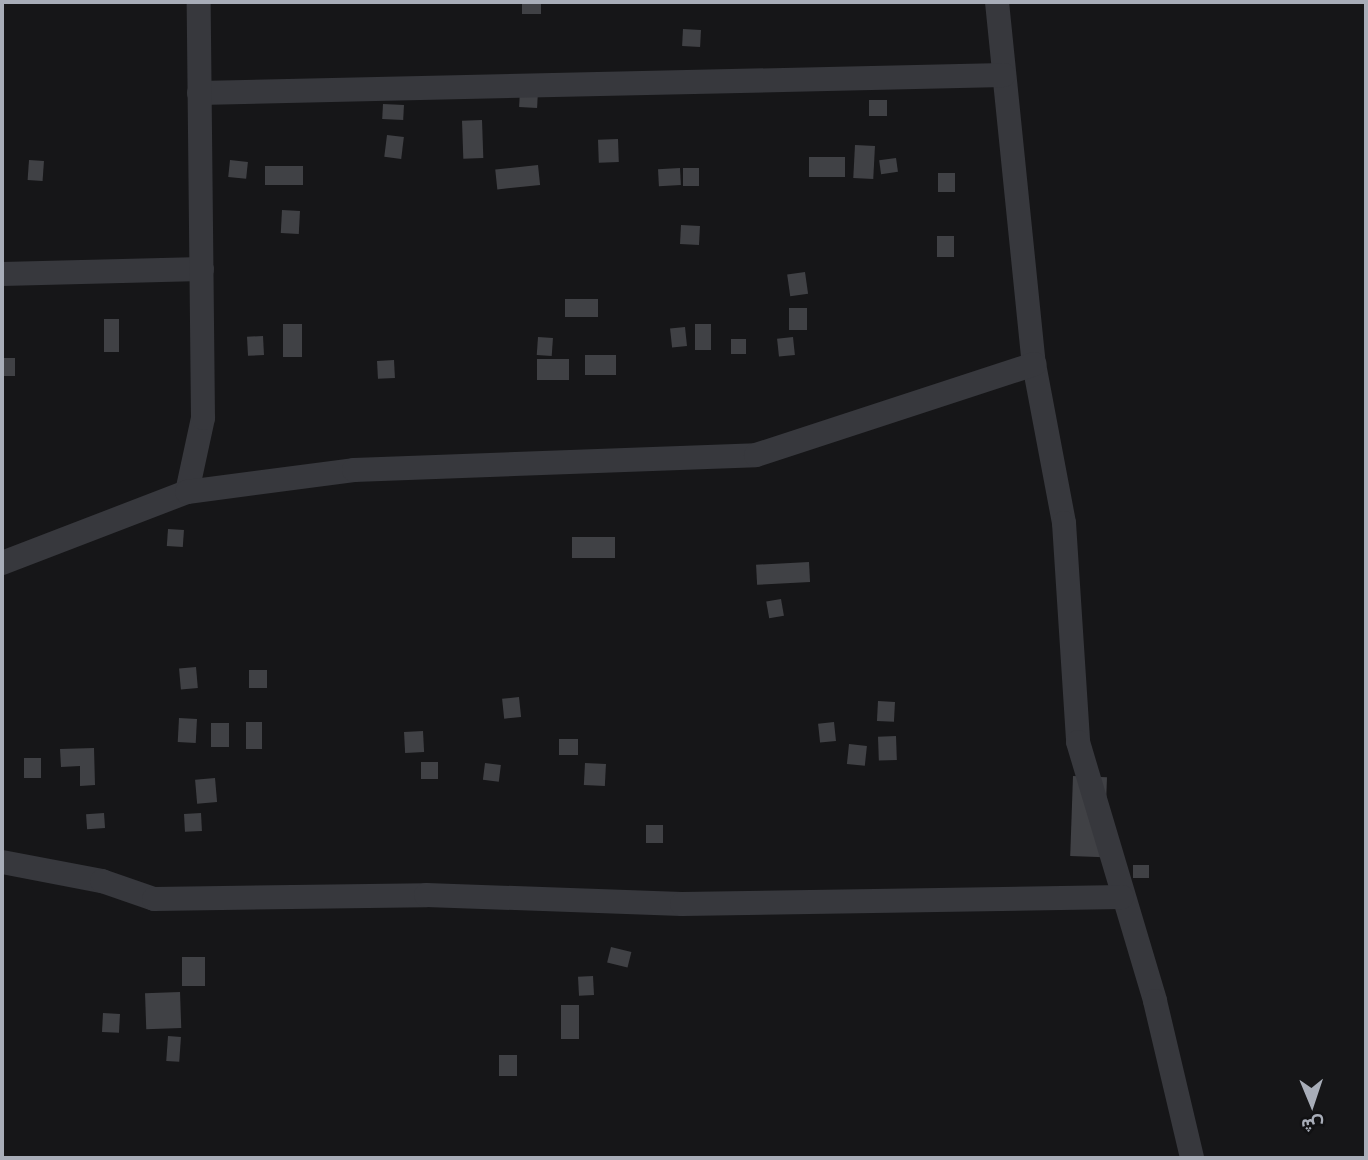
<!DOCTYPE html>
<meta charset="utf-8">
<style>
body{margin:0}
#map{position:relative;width:1368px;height:1160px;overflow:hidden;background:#161618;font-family:"Roboto Condensed",Vazirmatn,sans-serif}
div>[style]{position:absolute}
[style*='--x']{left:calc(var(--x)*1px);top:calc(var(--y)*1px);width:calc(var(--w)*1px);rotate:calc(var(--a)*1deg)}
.building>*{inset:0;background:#404145;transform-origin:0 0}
.street>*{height:24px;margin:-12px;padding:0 12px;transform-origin:12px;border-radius:12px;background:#37383d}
span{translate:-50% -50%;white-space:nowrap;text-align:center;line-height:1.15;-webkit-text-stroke:7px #111113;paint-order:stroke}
.frame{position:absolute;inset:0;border:4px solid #a8adb8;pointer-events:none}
.north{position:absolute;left:1277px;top:1069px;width:70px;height:70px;-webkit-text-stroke:5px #111113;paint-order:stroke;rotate:178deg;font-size:19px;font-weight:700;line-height:28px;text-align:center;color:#a8adb8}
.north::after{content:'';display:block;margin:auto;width:24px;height:32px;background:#a8adb8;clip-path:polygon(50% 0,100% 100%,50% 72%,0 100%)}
</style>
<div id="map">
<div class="building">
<i style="left:522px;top:2px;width:19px;height:12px"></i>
<i style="left:683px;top:29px;width:18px;height:17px;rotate:3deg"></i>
<i style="left:520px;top:90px;width:18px;height:17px;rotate:3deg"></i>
<i style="left:887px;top:100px;width:16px;height:18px;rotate:90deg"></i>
<i style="left:383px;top:104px;width:21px;height:15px;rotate:3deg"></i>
<i style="left:482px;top:120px;width:38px;height:20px;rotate:88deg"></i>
<i style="left:387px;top:135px;width:17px;height:22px;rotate:7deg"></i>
<i style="left:618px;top:139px;width:23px;height:20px;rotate:88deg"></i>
<i style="left:855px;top:145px;width:20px;height:33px;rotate:3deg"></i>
<i style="left:809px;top:157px;width:36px;height:20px"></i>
<i style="left:896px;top:158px;width:14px;height:17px;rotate:82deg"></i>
<i style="left:29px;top:160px;width:15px;height:20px;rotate:4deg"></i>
<i style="left:230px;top:160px;width:18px;height:17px;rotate:6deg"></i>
<i style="left:538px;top:165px;width:20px;height:43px;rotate:84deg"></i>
<i style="left:265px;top:166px;width:38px;height:19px"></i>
<i style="left:680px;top:168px;width:17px;height:22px;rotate:87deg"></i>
<i style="left:683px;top:168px;width:16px;height:18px"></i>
<i style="left:938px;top:173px;width:17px;height:19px"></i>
<i style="left:282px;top:210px;width:18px;height:23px;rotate:3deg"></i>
<i style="left:681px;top:225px;width:19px;height:19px;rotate:3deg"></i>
<i style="left:937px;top:236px;width:17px;height:21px"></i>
<i style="left:805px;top:272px;width:22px;height:18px;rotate:82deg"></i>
<i style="left:565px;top:299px;width:33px;height:18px"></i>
<i style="left:789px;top:308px;width:18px;height:22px"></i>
<i style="left:104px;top:319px;width:15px;height:33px"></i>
<i style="left:283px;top:324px;width:19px;height:33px"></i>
<i style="left:695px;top:324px;width:16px;height:26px"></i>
<i style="left:685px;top:327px;width:19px;height:15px;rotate:84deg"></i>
<i style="left:263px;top:336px;width:19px;height:16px;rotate:87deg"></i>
<i style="left:538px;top:337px;width:15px;height:18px;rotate:4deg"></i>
<i style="left:793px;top:337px;width:18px;height:16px;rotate:84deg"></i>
<i style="left:731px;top:339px;width:15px;height:15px"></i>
<i style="left:585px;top:355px;width:31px;height:20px"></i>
<i style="left:2px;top:358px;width:13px;height:18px"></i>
<i style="left:537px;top:359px;width:32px;height:21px"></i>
<i style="left:394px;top:360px;width:18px;height:17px;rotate:87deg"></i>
<i style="left:168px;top:529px;width:16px;height:17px;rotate:4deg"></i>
<i style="left:572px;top:537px;width:43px;height:21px"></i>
<i style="left:809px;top:562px;width:20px;height:53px;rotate:87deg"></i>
<i style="left:781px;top:599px;width:17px;height:15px;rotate:80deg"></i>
<i style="left:196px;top:667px;width:21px;height:17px;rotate:85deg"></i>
<i style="left:249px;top:670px;width:18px;height:18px"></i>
<i style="left:519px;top:697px;width:20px;height:17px;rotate:84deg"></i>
<i style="left:878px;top:701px;width:17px;height:20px;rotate:3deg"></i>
<i style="left:179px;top:718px;width:18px;height:24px;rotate:3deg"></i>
<i style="left:246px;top:722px;width:16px;height:27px"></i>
<i style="left:834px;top:722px;width:19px;height:16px;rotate:84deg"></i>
<i style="left:211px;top:723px;width:18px;height:24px"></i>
<i style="left:423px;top:731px;width:21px;height:19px;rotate:87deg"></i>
<i style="left:896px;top:736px;width:24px;height:18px;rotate:88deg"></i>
<i style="left:559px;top:739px;width:19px;height:16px"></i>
<i style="left:849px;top:744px;width:18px;height:20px;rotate:6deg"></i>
<i style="clip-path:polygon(94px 748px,95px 785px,80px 786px,80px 766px,61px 767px,60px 749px)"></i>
<i style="left:24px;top:758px;width:17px;height:20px"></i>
<i style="left:421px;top:762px;width:17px;height:17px"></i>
<i style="left:485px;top:763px;width:16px;height:17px;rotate:7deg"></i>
<i style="left:585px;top:763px;width:21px;height:22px;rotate:3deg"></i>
<i style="left:1073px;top:776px;width:34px;height:80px;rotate:2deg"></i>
<i style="left:215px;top:778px;width:24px;height:20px;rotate:85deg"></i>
<i style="left:104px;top:813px;width:15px;height:18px;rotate:86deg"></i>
<i style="left:201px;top:813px;width:18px;height:17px;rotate:87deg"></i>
<i style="left:646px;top:825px;width:17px;height:18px"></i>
<i style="left:1133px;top:865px;width:16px;height:13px"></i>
<i style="left:611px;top:947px;width:21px;height:16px;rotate:14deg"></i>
<i style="left:182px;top:957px;width:23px;height:29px"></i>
<i style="left:593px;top:976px;width:19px;height:15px;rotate:87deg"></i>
<i style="left:180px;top:992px;width:36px;height:35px;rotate:88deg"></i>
<i style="left:579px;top:1005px;width:34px;height:18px;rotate:90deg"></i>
<i style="left:103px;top:1013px;width:17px;height:19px;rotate:3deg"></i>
<i style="left:168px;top:1036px;width:13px;height:25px;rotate:4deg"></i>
<i style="left:499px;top:1055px;width:18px;height:21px"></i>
</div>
<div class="street">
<i style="--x:997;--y:2;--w:364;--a:84.2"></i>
<i style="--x:1034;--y:364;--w:162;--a:79.3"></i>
<i style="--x:1064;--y:523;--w:219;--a:86.3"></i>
<i style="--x:1078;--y:742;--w:270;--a:73.4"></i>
<i style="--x:1155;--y:1001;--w:161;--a:76.7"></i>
<i style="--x:199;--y:93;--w:805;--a:-1.28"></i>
<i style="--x:2;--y:274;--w:200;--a:-1.4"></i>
<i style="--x:187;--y:492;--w:76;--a:-77.8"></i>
<i style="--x:203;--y:418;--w:416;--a:-90.6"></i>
<i style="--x:2;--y:563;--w:198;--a:-21"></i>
<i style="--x:187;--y:492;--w:168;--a:-7.5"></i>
<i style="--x:354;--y:470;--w:402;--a:-2.1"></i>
<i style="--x:756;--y:455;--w:293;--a:-18.1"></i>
<i style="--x:2;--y:862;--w:102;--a:10.8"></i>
<i style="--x:102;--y:881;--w:55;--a:19.1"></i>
<i style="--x:154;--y:899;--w:272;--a:-0.8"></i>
<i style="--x:426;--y:895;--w:256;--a:2"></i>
<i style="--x:682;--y:904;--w:440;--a:-0.9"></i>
</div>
<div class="frame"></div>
<div class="north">ش</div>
</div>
